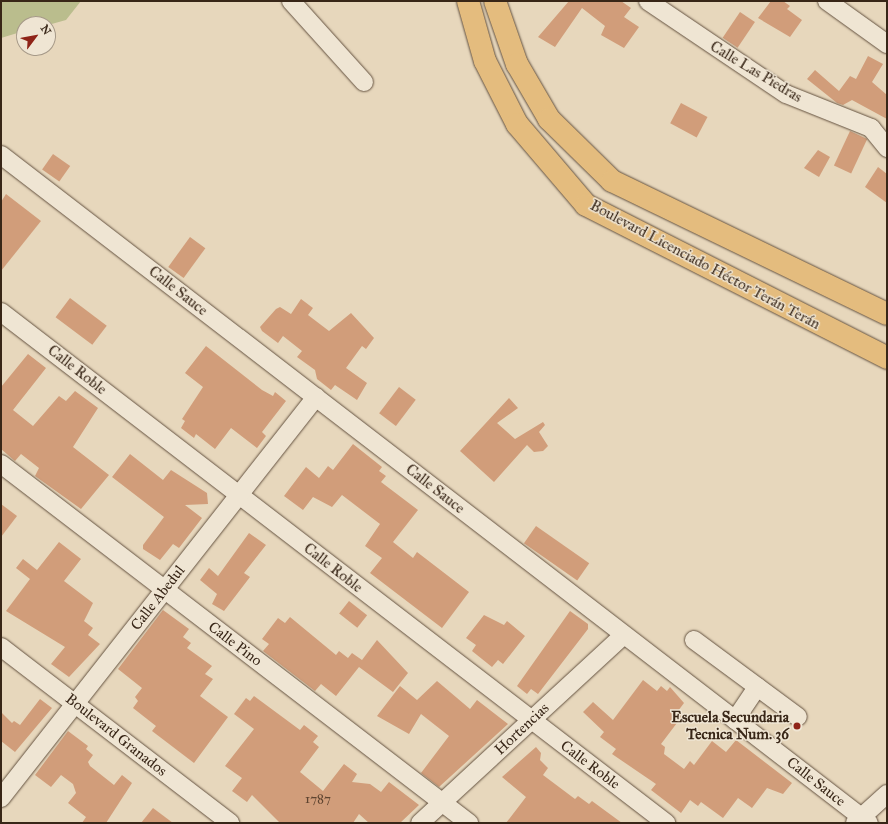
<!DOCTYPE html>
<meta charset="utf-8">
<style>
body{margin:0}
#map{position:relative;width:888px;height:824px;overflow:hidden;background:#e7d7bc;font-family:"IM FELL Great Primer",serif}
div>[style]{position:absolute}
[style*='--x']{left:calc(var(--x)*1px);top:calc(var(--y)*1px);width:calc(var(--w)*1px);rotate:calc(var(--a)*1deg)}
.green>*{inset:0;background:#babd8d}
.building>*{inset:0;background:#d19d7a;transform-origin:0 0}
.roads{filter:drop-shadow(0 0 1px #645240) drop-shadow(0 0 1px #645240)}
.minor>*{height:18px;margin:-9px;padding:0 9px;transform-origin:9px;border-radius:9px;background:#efe5d3}
.major>*{height:22px;margin:-11px;padding:0 11px;transform-origin:11px;border-radius:11px;background:#e4bc7e}
.dots>*{width:11px;height:11px;translate:-50% -50%;box-sizing:border-box;border:2px solid #efe5d3;border-radius:50%}
span{translate:-50% -50%;white-space:nowrap;text-align:center;line-height:1.15;-webkit-text-stroke:3px #efe5d3;paint-order:stroke}
.number-label{font-size:13px;color:#5e4430}
.number-label span{-webkit-text-stroke-width:0}
.street-label{font-size:15px;color:#382617}
.poi-label{font-size:15px;color:#382617;font-weight:700}
.right{translate:-100% -50%;text-align:right}
.frame{position:absolute;inset:0;border:2px solid #382617;pointer-events:none}
.north{position:absolute;left:16px;top:16px;width:40px;height:40px;box-sizing:border-box;background:#efe5d3;border:1px solid #a69988;border-radius:50%;rotate:58deg;font-size:11px;font-weight:700;line-height:16px;text-align:center;color:#382617}
.north::after{content:'';display:block;margin:auto;width:14px;height:18px;background:#8f2418;clip-path:polygon(50% 0,100% 100%,50% 72%,0 100%)}
</style>
<div id="map">
<div class="green">
<i style="clip-path:polygon(1px 1px,81px 1px,66px 20px,48px 25px,24px 24px,24px 31px,1px 38px)"></i>
</div>
<div class="building">
<i style="clip-path:polygon(569px 1px,621px 1px,631px 8px,624px 17px,639px 27px,624px 48px,601px 35px,605px 26px,582px 8px,555px 47px,538px 37px)"></i>
<i style="clip-path:polygon(771px 1px,783px 1px,790px 6px,787px 9px,802px 20px,790px 37px,758px 18px)"></i>
<i style="left:740px;top:12px;width:18px;height:31px;rotate:34deg"></i>
<i style="clip-path:polygon(868px 56px,883px 64px,872px 82px,887px 95px,887px 119px,852px 100px,843px 105px,837px 103px,807px 79px,815px 70px,839px 91px,850px 76px,856px 79px)"></i>
<i style="left:681px;top:103px;width:30px;height:23px;rotate:28deg"></i>
<i style="left:850px;top:131px;width:19px;height:38px;rotate:25deg"></i>
<i style="clip-path:polygon(818px 150px,830px 157px,819px 177px,804px 168px)"></i>
<i style="left:53px;top:154px;width:21px;height:19px;rotate:35deg"></i>
<i style="clip-path:polygon(878px 167px,887px 174px,887px 203px,865px 187px)"></i>
<i style="clip-path:polygon(6px 194px,41px 221px,1px 271px,1px 202px)"></i>
<i style="left:190px;top:237px;width:19px;height:37px;rotate:36deg"></i>
<i style="left:70px;top:298px;width:46px;height:24px;rotate:37deg"></i>
<i style="clip-path:polygon(301px 299px,313px 308px,308px 315px,329px 331px,351px 313px,374px 338px,366px 349px,362px 346px,346px 368px,367px 383px,357px 400px,335px 385px,331px 390px,317px 379px,315px 370px,297px 357px,302px 351px,283px 336px,278px 343px,262px 331px,260px 327px,276px 309px,280px 307px,291px 314px)"></i>
<i style="clip-path:polygon(206px 346px,262px 390px,273px 396px,275px 392px,286px 401px,262px 432px,266px 436px,257px 448px,231px 428px,215px 449px,196px 434px,194px 438px,181px 428px,185px 421px,182px 419px,203px 387px,185px 373px)"></i>
<i style="clip-path:polygon(28px 354px,46px 368px,13px 410px,33px 426px,59px 396px,66px 401px,75px 391px,98px 408px,73px 447px,109px 475px,81px 509px,35px 476px,39px 468px,21px 454px,15px 461px,1px 449px,1px 387px)"></i>
<i style="left:399px;top:387px;width:21px;height:33px;rotate:37deg"></i>
<i style="clip-path:polygon(509px 398px,518px 408px,497px 423px,515px 439px,543px 422px,545px 425px,539px 432px,548px 446px,543px 451px,534px 452px,527px 445px,494px 482px,460px 451px)"></i>
<i style="clip-path:polygon(353px 444px,382px 467px,379px 471px,386px 476px,381px 482px,418px 510px,393px 542px,413px 558px,417px 552px,469px 592px,442px 628px,370px 573px,382px 558px,365px 546px,380px 524px,342px 495px,332px 507px,313px 497px,303px 510px,284px 496px,306px 467px,319px 478px,328px 466px,333px 470px)"></i>
<i style="clip-path:polygon(130px 454px,163px 480px,171px 470px,207px 493px,208px 504px,185px 505px,202px 518px,179px 548px,173px 544px,160px 560px,143px 549px,143px 545px,164px 517px,112px 477px)"></i>
<i style="clip-path:polygon(1px 504px,17px 516px,1px 537px)"></i>
<i style="left:536px;top:526px;width:65px;height:21px;rotate:35deg"></i>
<i style="clip-path:polygon(249px 533px,266px 545px,244px 573px,250px 577px,224px 611px,212px 604px,217px 594px,200px 580px,209px 568px,218px 576px)"></i>
<i style="clip-path:polygon(59px 542px,81px 559px,64px 581px,93px 603px,84px 621px,93px 628px,88px 635px,100px 644px,69px 677px,51px 664px,65px 647px,6px 611px,30px 579px,16px 568px,23px 559px,37px 570px)"></i>
<i style="left:349px;top:601px;width:23px;height:16px;rotate:38deg"></i>
<i style="clip-path:polygon(163px 610px,189px 629px,183px 637px,191px 643px,187px 648px,212px 666px,205px 674px,213px 679px,200px 696px,228px 717px,194px 763px,152px 731px,156px 726px,133px 708px,138px 701px,135px 697px,142px 688px,118px 669px)"></i>
<i style="clip-path:polygon(570px 611px,588px 624px,588px 629px,538px 694px,531px 689px,527px 694px,517px 686px)"></i>
<i style="clip-path:polygon(484px 615px,504px 625px,507px 621px,525px 636px,503px 664px,498px 660px,492px 667px,472px 651px,476px 645px,466px 638px)"></i>
<i style="clip-path:polygon(290px 617px,336px 655px,339px 651px,348px 658px,352px 653px,362px 660px,377px 640px,408px 673px,393px 692px,359px 667px,336px 696px,321px 684px,315px 691px,263px 651px,269px 644px,262px 639px,278px 618px,285px 623px)"></i>
<i style="clip-path:polygon(643px 680px,657px 691px,661px 686px,667px 691px,670px 687px,684px 703px,678px 711px,683px 715px,661px 744px,665px 747px,664px 754px,684px 769px,690px 761px,694px 765px,712px 741px,726px 752px,736px 740px,792px 783px,783px 794px,767px 788px,752px 808px,738px 798px,723px 818px,701px 802px,698px 806px,690px 800px,681px 813px,651px 790px,656px 784px,612px 754px,616px 749px,600px 737px,604px 732px,583px 712px,593px 702px,613px 720px)"></i>
<i style="clip-path:polygon(437px 681px,470px 709px,477px 700px,508px 724px,439px 787px,421px 773px,449px 736px,421px 714px,409px 734px,377px 716px,400px 686px,417px 700px)"></i>
<i style="clip-path:polygon(254px 696px,300px 730px,304px 725px,318px 736px,313px 742px,319px 747px,300px 772px,323px 791px,344px 764px,357px 774px,352px 782px,370px 784px,381px 792px,389px 782px,419px 805px,400px 823px,369px 823px,359px 814px,353px 823px,280px 823px,252px 795px,247px 802px,232px 791px,242px 778px,225px 766px,254px 729px,234px 714px,246px 698px,250px 701px)"></i>
<i style="clip-path:polygon(40px 699px,52px 708px,15px 752px,1px 741px,1px 712px,12px 723px,14px 721px,20px 725px)"></i>
<i style="clip-path:polygon(68px 731px,88px 746px,86px 749px,93px 755px,88px 762px,90px 766px,114px 785px,122px 775px,132px 783px,106px 823px,82px 823px,86px 817px,68px 803px,76px 793px,73px 784px,61px 775px,51px 787px,35px 775px)"></i>
<i style="clip-path:polygon(536px 747px,541px 753px,540px 760px,548px 768px,543px 775px,575px 799px,578px 796px,589px 804px,592px 801px,622px 823px,506px 823px,526px 797px,502px 777px)"></i>
<i style="clip-path:polygon(153px 808px,173px 823px,141px 823px)"></i>
</div>
<div class="roads">
<div class="minor">
<i style="--x:291;--y:1;--w:109;--a:48"></i>
<i style="--x:648;--y:1;--w:166;--a:34"></i>
<i style="--x:786;--y:94;--w:92;--a:21.8"></i>
<i style="--x:871;--y:128;--w:26;--a:51"></i>
<i style="--x:827;--y:1;--w:74;--a:35.6"></i>
<i style="--x:1;--y:155;--w:1095;--a:37.58"></i>
<i style="--x:1;--y:312;--w:839;--a:37.54"></i>
<i style="--x:1;--y:464;--w:590;--a:37.49"></i>
<i style="--x:694;--y:640;--w:129;--a:36.5"></i>
<i style="--x:1;--y:647;--w:289;--a:37.5"></i>
<i style="--x:735;--y:720;--w:40;--a:-56"></i>
<i style="--x:1;--y:798;--w:510;--a:-51.85"></i>
<i style="--x:420;--y:823;--w:277;--a:-42.7"></i>
<i style="--x:855;--y:823;--w:43;--a:-42.2"></i>
</div>
<div class="major">
<i style="--x:468;--y:1;--w:62;--a:74.2"></i>
<i style="--x:485;--y:61;--w:71;--a:63.1"></i>
<i style="--x:517;--y:124;--w:106;--a:49.6"></i>
<i style="--x:586;--y:205;--w:338;--a:26.9"></i>
<i style="--x:495;--y:1;--w:67;--a:70.8"></i>
<i style="--x:517;--y:64;--w:64;--a:59.8"></i>
<i style="--x:549;--y:119;--w:88;--a:44.5"></i>
<i style="--x:612;--y:181;--w:305;--a:25.8"></i>
</div>
</div>
<div class="dots">
<i style="left:797px;top:726px;background:#8f2418"></i>
</div>
<div class="number-label">
<span style="left:318px;top:799px">1787</span>
</div>
<div class="street-label">
<span style="left:756px;top:72px;rotate:31deg">Calle Las Piedras</span>
<span style="left:705px;top:265px;rotate:28deg">Boulevard Licenciado Héctor Terán Terán</span>
<span style="left:178px;top:291px;rotate:38deg">Calle Sauce</span>
<span style="left:77px;top:370px;rotate:38deg">Calle Roble</span>
<span style="left:435px;top:489px;rotate:38deg">Calle Sauce</span>
<span style="left:333px;top:568px;rotate:38deg">Calle Roble</span>
<span style="left:158px;top:598px;rotate:-52deg">Calle Abedul</span>
<span style="left:235px;top:644px;rotate:37deg">Calle Pino</span>
<span style="left:522px;top:729px;rotate:-43deg">Hortencias</span>
<span style="left:116px;top:735px;rotate:38deg">Boulevard Granados</span>
<span style="left:590px;top:765px;rotate:37deg">Calle Roble</span>
<span style="left:816px;top:782px;rotate:38deg">Calle Sauce</span>
</div>
<div class="poi-label">
<span class="right" style="left:789px;top:726px">Escuela Secundaria<br>Tecnica Num. 36</span>
</div>
<div class="frame"></div>
<div class="north">N</div>
</div>
